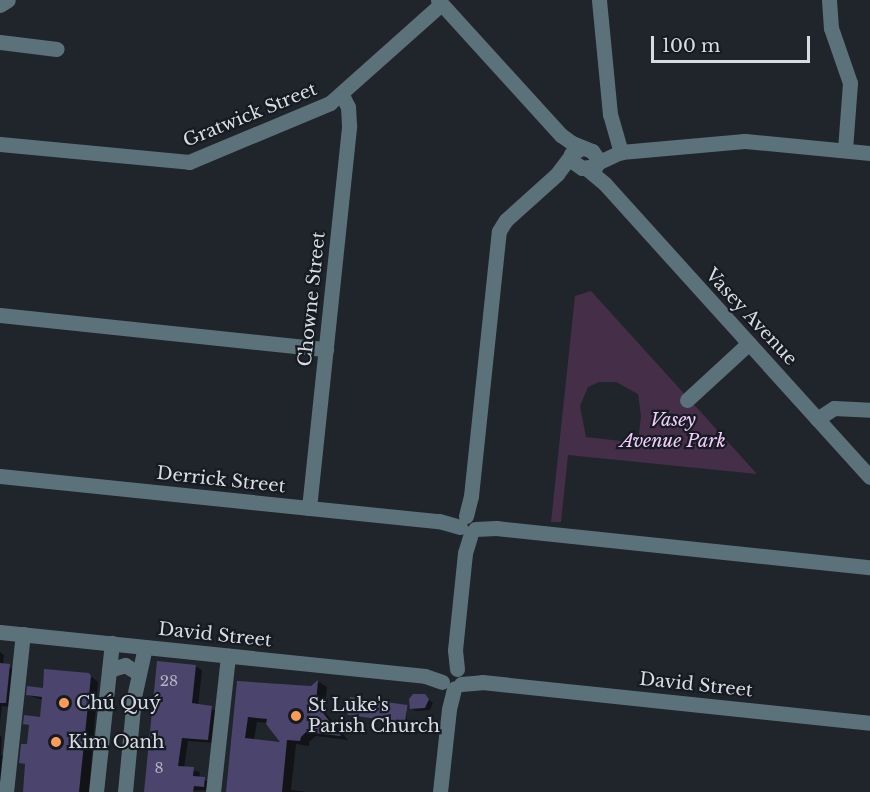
<!DOCTYPE html>
<meta charset="utf-8">
<style>
body{margin:0}
#map{position:relative;width:870px;height:792px;overflow:hidden;background:#20252c;font-family:"Libre Baskerville",serif}
div>[style]{position:absolute}
[style*='--x']{left:calc(var(--x)*1px);top:calc(var(--y)*1px);width:calc(var(--w)*1px);rotate:calc(var(--a)*1deg)}
.green>*{inset:0;background:#452e48}
.shadow>*{inset:0;background:#0007}
.building>*{inset:0;background:#4b446c;transform-origin:0 0}
.minor>*{height:15px;margin:-7.5px;padding:0 7.5px;transform-origin:7.5px;border-radius:7.5px;background:#5c727b}
.dots>*{width:16px;height:16px;translate:-50% -50%;box-sizing:border-box;border:3px solid #161b23;border-radius:50%}
span{translate:-50% -50%;white-space:nowrap;text-align:center;line-height:1.15;-webkit-text-stroke:4.5px #161b23;paint-order:stroke}
.number-label{font-size:15px;color:#b5b6c4}
.number-label span{-webkit-text-stroke-width:0}
.street-label{font-size:18px;color:#d8dce1}
.park-label{font-size:18px;color:#f4ccfa;font-style:italic}
.poi-label{font-size:18px;color:#d8dce1}
.left{translate:0 -50%;text-align:left}
.scale{position:absolute;left:651px;top:36px;width:159px;height:27px;box-sizing:border-box;border:3px solid #d8dce1;border-top:0;padding-left:8px;font-size:18px;line-height:21px;white-space:nowrap;color:#d8dce1;-webkit-text-stroke:4px #161b23;paint-order:stroke}
</style>
<div id="map">
<div class="green">
<i style="clip-path:polygon(evenodd,591px 291px,757px 474px,568px 455px,561px 522px,551px 522px,575px 296px,591px 291px,599px 382px,616px 382px,638px 394px,641px 416px,638px 443px,586px 437px,580px 406px,588px 387px,599px 382px)"></i>
</div>
<div class="shadow">
<i style="clip-path:polygon(0 652px,4px 655px,3px 665px,17px 670px,13px 707px,2px 706px,0 723px)"></i>
<i style="clip-path:polygon(195px 666px,202px 670px,198px 706px,218px 711px,214px 743px,188px 741px,184px 768px,200px 772px,199px 778px,211px 783px,210px 790px,145px 792px)"></i>
<i style="clip-path:polygon(88px 674px,98px 682px,89px 792px,24px 792px,27px 766px,20px 762px,28px 746px,31px 727px,25px 723px,41px 718px,43px 700px,28px 695px)"></i>
<i style="clip-path:polygon(evenodd,239px 682px,312px 688px,319px 682px,327px 687px,324px 711px,348px 740px,316px 736px,309px 742px,309px 746px,296px 744px,291px 790px,307px 792px,227px 792px,239px 682px,257px 722px,268px 723px,284px 743px,254px 740px,257px 722px)"></i>
<i style="clip-path:polygon(424px 696px,433px 703px,430px 710px,416px 711px,411px 708px)"></i>
<i style="clip-path:polygon(406px 707px,407px 723px,352px 715px)"></i>
<i style="clip-path:polygon(0 736px,2px 737px,1px 755px,5px 757px,0 792px)"></i>
</div>
<div class="building">
<i style="clip-path:polygon(157px 661px,196px 665px,192px 703px,212px 706px,208px 740px,182px 738px,178px 766px,194px 767px,193px 776px,205px 777px,204px 787px,194px 786px,193px 792px,144px 792px)"></i>
<i style="clip-path:polygon(0 663px,10px 664px,6px 703px,0 703px)"></i>
<i style="clip-path:polygon(44px 669px,89px 673px,91px 676px,79px 792px,23px 792px,25px 764px,19px 763px,21px 744px,27px 744px,29px 725px,23px 724px,24px 715px,40px 717px,42px 697px,26px 695px,27px 686px,43px 688px)"></i>
<i style="clip-path:polygon(evenodd,318px 680px,316px 704px,341px 736px,306px 732px,301px 737px,300px 741px,287px 740px,282px 792px,226px 792px,237px 681px,311px 686px,318px 680px,248px 717px,267px 719px,266px 724px,280px 742px,245px 738px,248px 717px)"></i>
<i style="clip-path:polygon(413px 694px,425px 694px,429px 699px,425px 708px,410px 709px,409px 699px)"></i>
<i style="left:350px;top:697px;width:58px;height:18px;rotate:8deg"></i>
</div>
<div class="minor">
<i style="--x:438;--y:0;--w:183;--a:47.7"></i>
<i style="--x:561;--y:135;--w:14;--a:36"></i>
<i style="--x:572;--y:143;--w:22;--a:22"></i>
<i style="--x:592;--y:151;--w:9;--a:54"></i>
<i style="--x:597;--y:158;--w:8;--a:97"></i>
<i style="--x:596;--y:166;--w:14;--a:172"></i>
<i style="--x:582;--y:168;--w:12;--a:-145"></i>
<i style="--x:572;--y:161;--w:7;--a:-98"></i>
<i style="--x:571;--y:154;--w:13;--a:-29"></i>
<i style="--x:599;--y:0;--w:115;--a:84.5"></i>
<i style="--x:610;--y:114;--w:40;--a:74"></i>
<i style="--x:829;--y:0;--w:28;--a:86"></i>
<i style="--x:831;--y:28;--w:58;--a:70.9"></i>
<i style="--x:850;--y:83;--w:67;--a:94.3"></i>
<i style="--x:0;--y:5;--w:9;--a:-32"></i>
<i style="--x:0;--y:42;--w:57;--a:7"></i>
<i style="--x:0;--y:144;--w:190;--a:5.4"></i>
<i style="--x:189;--y:162;--w:153;--a:-22.7"></i>
<i style="--x:330;--y:103;--w:149;--a:-41.7"></i>
<i style="--x:597;--y:163;--w:26;--a:-25"></i>
<i style="--x:621;--y:152;--w:124;--a:-5.1"></i>
<i style="--x:745;--y:141;--w:126;--a:5.5"></i>
<i style="--x:586;--y:168;--w:25;--a:40"></i>
<i style="--x:605;--y:184;--w:395;--a:47.9"></i>
<i style="--x:0;--y:315;--w:328;--a:6"></i>
<i style="--x:687;--y:400;--w:84;--a:-42.6"></i>
<i style="--x:817;--y:419;--w:20;--a:-33"></i>
<i style="--x:834;--y:408;--w:36;--a:3"></i>
<i style="--x:0;--y:476;--w:441;--a:5.9"></i>
<i style="--x:439;--y:521;--w:22;--a:16"></i>
<i style="--x:309;--y:508;--w:385;--a:-84"></i>
<i style="--x:349;--y:125;--w:18;--a:-93"></i>
<i style="--x:348;--y:107;--w:13;--a:-117"></i>
<i style="--x:466;--y:516;--w:21;--a:-76"></i>
<i style="--x:471;--y:496;--w:266;--a:-84"></i>
<i style="--x:499;--y:231;--w:13;--a:-58"></i>
<i style="--x:506;--y:220;--w:69;--a:-42"></i>
<i style="--x:557;--y:174;--w:21;--a:-53"></i>
<i style="--x:475;--y:529;--w:21;--a:-3"></i>
<i style="--x:496;--y:528;--w:376;--a:6"></i>
<i style="--x:0;--y:632;--w:427;--a:5.9"></i>
<i style="--x:425;--y:676;--w:18;--a:19"></i>
<i style="--x:457;--y:669;--w:19;--a:-96"></i>
<i style="--x:455;--y:650;--w:98;--a:-84.1"></i>
<i style="--x:465;--y:553;--w:21;--a:-73"></i>
<i style="--x:109;--y:670;--w:17;--a:-17"></i>
<i style="--x:125;--y:665;--w:15;--a:32"></i>
<i style="--x:461;--y:684;--w:21;--a:-5"></i>
<i style="--x:482;--y:682;--w:390;--a:6"></i>
<i style="--x:6;--y:792;--w:159;--a:-83.9"></i>
<i style="--x:96;--y:792;--w:150;--a:-83.9"></i>
<i style="--x:125;--y:792;--w:95;--a:-84.6"></i>
<i style="--x:134;--y:697;--w:51;--a:-77.6"></i>
<i style="--x:213;--y:792;--w:137;--a:-83.7"></i>
<i style="--x:440;--y:792;--w:83;--a:-83.8"></i>
<i style="--x:449;--y:709;--w:21;--a:-76"></i>
</div>
<div class="dots">
<i style="left:64px;top:703px;background:#fd9d55"></i>
<i style="left:296px;top:716px;background:#fd9d55"></i>
<i style="left:56px;top:742px;background:#fd9d55"></i>
</div>
<div class="number-label">
<span style="left:169px;top:681px">28</span>
<span style="left:159px;top:768px">8</span>
</div>
<div class="street-label">
<span style="left:250px;top:115px;rotate:-22deg">Gratwick Street</span>
<span style="left:312px;top:299px;rotate:-84deg">Chowne Street</span>
<span style="left:751px;top:317px;rotate:47deg">Vasey Avenue</span>
<span style="left:221px;top:480px;rotate:6deg">Derrick Street</span>
<span style="left:215px;top:635px;rotate:6deg">David Street</span>
<span style="left:696px;top:685px;rotate:6deg">David Street</span>
</div>
<div class="park-label">
<span style="left:673px;top:431px">Vasey<br>Avenue Park</span>
</div>
<div class="poi-label">
<span class="left" style="left:76px;top:703px">Chú Quý</span>
<span class="left" style="left:308px;top:716px">St Luke's<br>Parish Church</span>
<span class="left" style="left:68px;top:742px">Kim Oanh</span>
</div>
<div class="scale">100 m</div>
</div>
